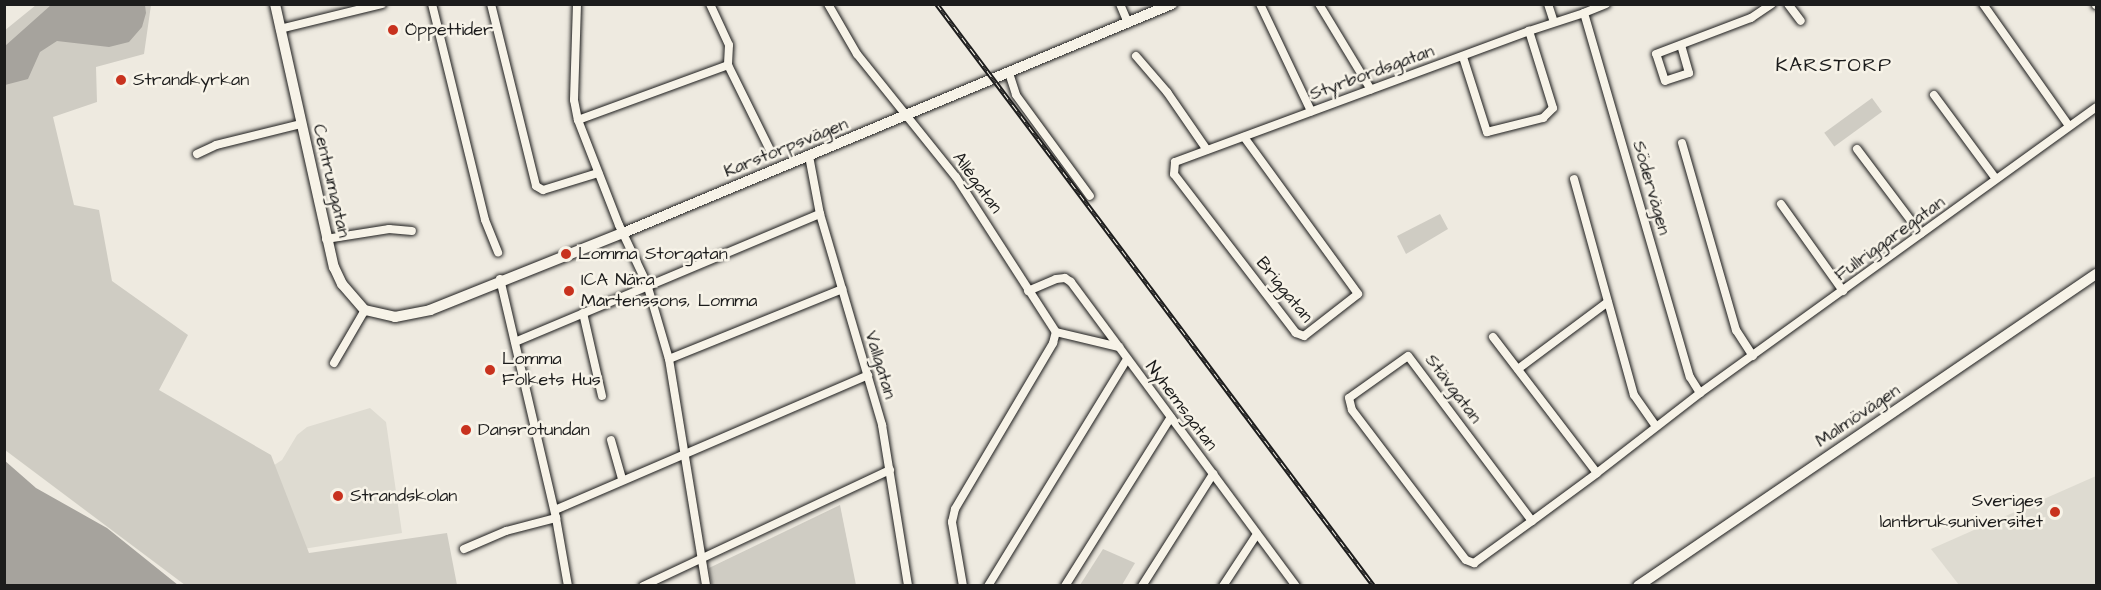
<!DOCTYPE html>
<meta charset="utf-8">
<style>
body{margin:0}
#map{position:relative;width:2101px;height:590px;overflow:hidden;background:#eeeae0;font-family:"Architects Daughter",sans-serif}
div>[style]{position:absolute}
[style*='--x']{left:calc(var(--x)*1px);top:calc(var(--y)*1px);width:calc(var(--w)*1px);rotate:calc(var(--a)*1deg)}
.built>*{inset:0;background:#dedbd1}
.green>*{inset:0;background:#cfccc3;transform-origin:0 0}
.water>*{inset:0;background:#a6a39d}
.roads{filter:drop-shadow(0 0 2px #1c1c1c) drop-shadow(0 0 2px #1c1c1c)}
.street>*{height:8px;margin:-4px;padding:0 4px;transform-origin:4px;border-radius:4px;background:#f7f3e8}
.secondary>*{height:10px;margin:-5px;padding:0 5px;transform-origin:5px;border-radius:5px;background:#f7f3e8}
.rail>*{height:4.5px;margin-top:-2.25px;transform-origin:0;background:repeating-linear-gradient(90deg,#f7f3e8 0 7px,#1c1c1c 0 14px);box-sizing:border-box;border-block:2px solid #1c1c1c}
.dots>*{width:16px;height:16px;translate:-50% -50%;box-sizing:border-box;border:3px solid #f7f3e8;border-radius:50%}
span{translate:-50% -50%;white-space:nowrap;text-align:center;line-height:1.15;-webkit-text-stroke:5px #f7f3e8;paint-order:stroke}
.poi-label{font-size:18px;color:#1c1c1c}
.left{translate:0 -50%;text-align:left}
.right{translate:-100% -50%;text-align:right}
.street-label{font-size:18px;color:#1c1c1c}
.neighbourhood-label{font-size:20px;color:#1c1c1c;letter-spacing:1.5px}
.frame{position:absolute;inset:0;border:6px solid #1c1c1c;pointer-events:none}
</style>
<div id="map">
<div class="built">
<i style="clip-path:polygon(370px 408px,386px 422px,402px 533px,297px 550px,268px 469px,282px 460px,297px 435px,307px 427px)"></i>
<i style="clip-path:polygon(2096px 476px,2096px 585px,1959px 585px,1931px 549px)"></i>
</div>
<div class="green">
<i style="clip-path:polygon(36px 5px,151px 5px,144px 54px,96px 67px,97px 102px,53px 117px,74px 205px,99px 210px,112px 281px,188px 335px,159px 390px,271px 455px,309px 553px,447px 533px,457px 585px,185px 585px,5px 450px,4px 31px)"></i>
<i style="left:1872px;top:98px;width:17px;height:59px;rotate:54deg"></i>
<i style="clip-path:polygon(1440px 214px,1448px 229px,1406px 254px,1397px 236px)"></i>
<i style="clip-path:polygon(840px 505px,856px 585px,712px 585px,709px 568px)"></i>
<i style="clip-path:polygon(1103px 549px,1135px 563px,1122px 585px,1080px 585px)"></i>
</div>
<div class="water">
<i style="clip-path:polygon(51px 5px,145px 5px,146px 13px,142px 27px,129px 42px,109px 47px,57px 41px,40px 52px,28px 79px,5px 85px,5px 46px)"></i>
<i style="clip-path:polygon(4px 460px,36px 488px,107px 528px,178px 585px,5px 585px)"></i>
</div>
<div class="roads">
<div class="street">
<i style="--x:432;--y:4;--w:222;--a:76.2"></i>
<i style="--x:485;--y:220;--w:35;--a:68"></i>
<i style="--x:491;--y:4;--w:187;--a:76.1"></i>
<i style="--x:536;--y:186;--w:8;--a:30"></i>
<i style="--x:543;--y:190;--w:58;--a:-17.2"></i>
<i style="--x:577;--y:4;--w:96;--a:91.8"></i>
<i style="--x:574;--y:100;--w:20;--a:79"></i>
<i style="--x:578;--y:120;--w:113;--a:68.7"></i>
<i style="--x:619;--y:225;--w:65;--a:64.6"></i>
<i style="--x:647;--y:284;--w:78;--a:73.7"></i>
<i style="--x:669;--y:359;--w:230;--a:80.7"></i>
<i style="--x:710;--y:4;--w:45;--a:65.1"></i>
<i style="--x:729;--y:45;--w:20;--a:93"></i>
<i style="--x:728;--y:65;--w:93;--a:63.7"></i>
<i style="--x:828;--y:4;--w:58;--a:59.9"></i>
<i style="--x:857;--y:54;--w:158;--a:51.2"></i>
<i style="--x:956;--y:177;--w:184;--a:57.2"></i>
<i style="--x:1056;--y:332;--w:65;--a:13.4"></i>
<i style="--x:1120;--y:4;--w:21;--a:67"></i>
<i style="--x:1260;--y:4;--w:119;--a:64.5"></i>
<i style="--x:1319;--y:4;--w:100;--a:58.8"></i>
<i style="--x:1548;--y:4;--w:19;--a:72"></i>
<i style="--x:1606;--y:4;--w:24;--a:158"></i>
<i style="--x:1584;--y:13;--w:379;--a:73.8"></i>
<i style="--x:1690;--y:377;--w:19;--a:58"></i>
<i style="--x:1788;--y:4;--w:21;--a:53"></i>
<i style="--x:1983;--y:4;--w:149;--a:54.8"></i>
<i style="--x:2096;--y:4;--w:1;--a:90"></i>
<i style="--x:280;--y:29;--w:105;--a:-13.8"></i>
<i style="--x:1681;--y:45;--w:29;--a:74"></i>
<i style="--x:1689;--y:73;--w:25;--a:162"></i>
<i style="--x:1665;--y:81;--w:28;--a:-108"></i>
<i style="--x:1656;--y:54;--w:102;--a:-20.8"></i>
<i style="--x:1751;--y:18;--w:25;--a:-34"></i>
<i style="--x:1136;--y:56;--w:48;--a:49.3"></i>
<i style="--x:1167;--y:92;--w:70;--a:55.4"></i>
<i style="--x:1463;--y:57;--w:79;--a:72.3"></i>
<i style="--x:1487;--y:132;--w:58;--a:-14"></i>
<i style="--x:1543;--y:118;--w:14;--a:-45"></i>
<i style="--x:1553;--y:108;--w:81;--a:-107.3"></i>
<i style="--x:1009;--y:73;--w:23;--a:72"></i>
<i style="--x:1016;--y:95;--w:125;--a:53.8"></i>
<i style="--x:1934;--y:95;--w:104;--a:53.6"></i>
<i style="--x:578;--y:120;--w:160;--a:-20.1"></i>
<i style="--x:1244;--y:137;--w:194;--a:54"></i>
<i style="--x:1358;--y:294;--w:68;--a:142.1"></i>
<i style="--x:1304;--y:336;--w:9;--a:-159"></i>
<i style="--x:1296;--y:333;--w:200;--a:-127.5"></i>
<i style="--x:1174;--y:174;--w:12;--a:-85"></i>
<i style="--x:1175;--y:162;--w:377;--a:-20.3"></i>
<i style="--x:1529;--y:31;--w:58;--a:-18.1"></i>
<i style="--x:1682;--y:143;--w:195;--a:73.9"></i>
<i style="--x:1736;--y:330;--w:31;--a:57"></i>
<i style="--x:1857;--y:149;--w:106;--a:53"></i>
<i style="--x:197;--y:154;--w:21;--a:-25"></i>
<i style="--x:216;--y:145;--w:88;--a:-13.9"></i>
<i style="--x:809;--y:156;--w:59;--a:79.3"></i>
<i style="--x:820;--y:214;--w:220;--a:73.6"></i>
<i style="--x:882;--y:425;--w:163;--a:80.8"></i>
<i style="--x:1574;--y:179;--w:224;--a:74.5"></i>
<i style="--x:1634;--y:395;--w:38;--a:55"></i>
<i style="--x:1781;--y:204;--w:107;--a:54.5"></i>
<i style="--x:326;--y:239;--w:64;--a:-9"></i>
<i style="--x:389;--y:229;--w:23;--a:5"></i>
<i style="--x:500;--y:279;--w:245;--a:76.8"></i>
<i style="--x:556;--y:518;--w:69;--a:80"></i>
<i style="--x:1028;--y:291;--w:30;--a:-23"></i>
<i style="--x:1056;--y:279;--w:9;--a:-6"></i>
<i style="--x:1065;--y:278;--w:7;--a:34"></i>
<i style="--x:1071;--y:282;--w:378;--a:53.5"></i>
<i style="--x:583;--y:313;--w:85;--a:77.1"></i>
<i style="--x:1493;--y:337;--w:171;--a:52.6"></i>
<i style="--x:515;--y:342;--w:331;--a:-22.8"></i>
<i style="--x:669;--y:359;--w:187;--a:-22"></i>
<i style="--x:334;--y:363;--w:61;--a:-59.7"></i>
<i style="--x:1518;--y:369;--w:112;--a:-36.7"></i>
<i style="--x:611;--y:440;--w:41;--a:74.2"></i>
<i style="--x:555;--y:510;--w:341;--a:-23.3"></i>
<i style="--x:1532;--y:521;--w:206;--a:-126.9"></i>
<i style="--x:1408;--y:356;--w:72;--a:144.6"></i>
<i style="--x:1349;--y:398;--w:12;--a:76"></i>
<i style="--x:1352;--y:410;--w:188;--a:52.8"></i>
<i style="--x:1466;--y:560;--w:9;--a:21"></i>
<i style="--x:1474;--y:563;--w:72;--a:-35.9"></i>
<i style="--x:1532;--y:521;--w:81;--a:-36.4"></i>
<i style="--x:1597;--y:473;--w:130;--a:-37.8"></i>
<i style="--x:1700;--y:393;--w:488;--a:-35.8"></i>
<i style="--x:464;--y:549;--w:46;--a:-23.2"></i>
<i style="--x:506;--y:531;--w:52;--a:-14.6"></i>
<i style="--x:643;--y:586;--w:273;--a:-25.2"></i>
<i style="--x:963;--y:586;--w:65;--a:-99.8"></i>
<i style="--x:952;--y:522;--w:13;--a:-77"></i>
<i style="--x:955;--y:509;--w:193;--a:-59.4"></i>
<i style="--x:1053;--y:343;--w:11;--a:-75"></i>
<i style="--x:988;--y:586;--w:266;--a:-58.5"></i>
<i style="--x:1065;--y:586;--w:199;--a:-57.9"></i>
<i style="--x:1142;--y:586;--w:133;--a:-57.6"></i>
<i style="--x:1223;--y:586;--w:62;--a:-56.8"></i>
</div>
<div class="secondary">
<i style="--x:275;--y:4;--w:270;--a:77.4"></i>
<i style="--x:334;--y:267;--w:19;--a:65"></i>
<i style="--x:342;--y:284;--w:35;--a:49"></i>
<i style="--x:365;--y:310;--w:31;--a:13"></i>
<i style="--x:395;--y:317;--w:36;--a:-11"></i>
<i style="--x:430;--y:310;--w:208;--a:-21.8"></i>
<i style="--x:623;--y:233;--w:595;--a:-22.64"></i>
<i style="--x:1638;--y:586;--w:554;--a:-34.26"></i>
</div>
</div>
<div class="rail">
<i style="--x:937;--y:4;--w:728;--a:53.1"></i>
</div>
<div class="dots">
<i style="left:393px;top:30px;background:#c8321e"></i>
<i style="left:121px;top:80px;background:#c8321e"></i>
<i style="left:566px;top:254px;background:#c8321e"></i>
<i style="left:569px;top:291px;background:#c8321e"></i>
<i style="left:490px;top:370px;background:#c8321e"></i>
<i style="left:466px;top:430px;background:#c8321e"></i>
<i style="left:338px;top:496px;background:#c8321e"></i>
<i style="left:2055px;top:512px;background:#c8321e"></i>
</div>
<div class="poi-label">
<span class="left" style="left:405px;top:30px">Öppettider</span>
<span class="left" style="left:133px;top:80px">Strandkyrkan</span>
<span class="left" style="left:578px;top:254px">Lomma Storgatan</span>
<span class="left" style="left:581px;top:291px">ICA Nära<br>Mårtenssons, Lomma</span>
<span class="left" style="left:502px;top:370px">Lomma<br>Folkets Hus</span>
<span class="left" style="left:478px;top:430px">Dansrotundan</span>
<span class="left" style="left:350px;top:496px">Strandskolan</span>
<span class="right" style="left:2043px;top:512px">Sveriges<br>lantbruksuniversitet</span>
</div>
<div class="street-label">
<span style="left:1372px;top:73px;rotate:-20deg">Styrbordsgatan</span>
<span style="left:786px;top:148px;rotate:-22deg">Karstorpsvägen</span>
<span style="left:331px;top:181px;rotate:77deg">Centrumgatan</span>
<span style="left:977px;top:183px;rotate:54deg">Allégatan</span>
<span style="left:1651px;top:188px;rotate:74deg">Södervägen</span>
<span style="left:1890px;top:239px;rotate:-36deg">Fullriggaregatan</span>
<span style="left:1284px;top:290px;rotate:51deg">Briggatan</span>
<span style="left:880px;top:365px;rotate:73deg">Vallgatan</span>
<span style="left:1453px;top:389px;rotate:53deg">Stävgatan</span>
<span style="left:1181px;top:406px;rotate:53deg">Nyhemsgatan</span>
<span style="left:1858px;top:416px;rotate:-34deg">Malmövägen</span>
</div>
<div class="neighbourhood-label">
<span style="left:1834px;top:65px">KARSTORP</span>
</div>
<div class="frame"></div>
</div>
